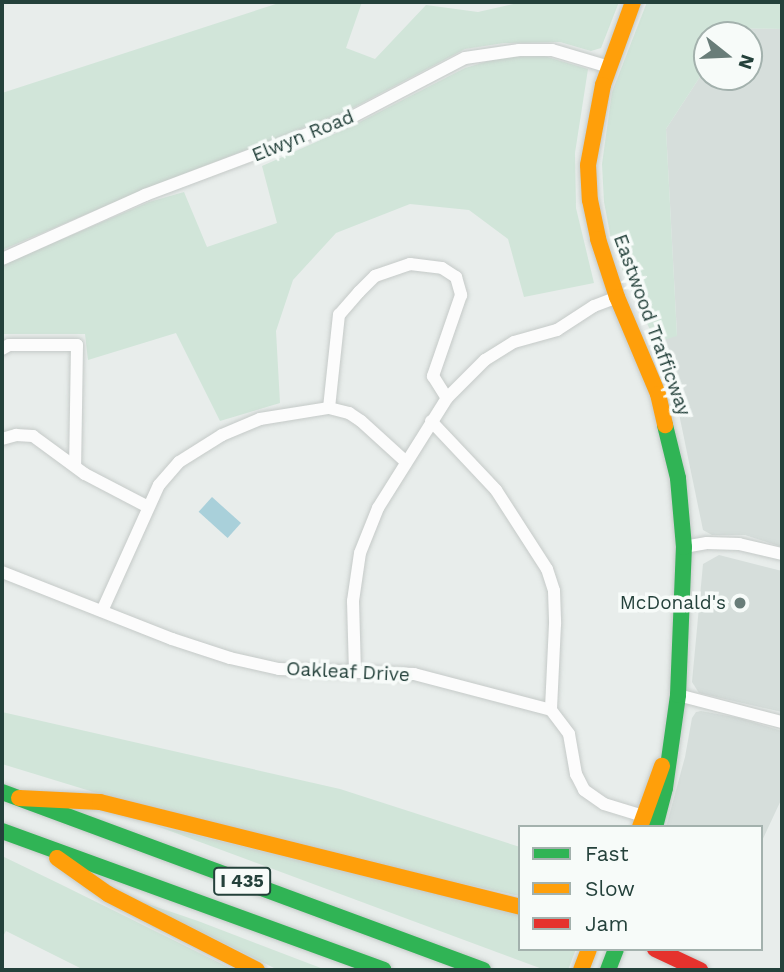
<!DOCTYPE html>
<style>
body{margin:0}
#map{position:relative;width:784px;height:972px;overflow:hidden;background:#e8edeb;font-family:"Work Sans",sans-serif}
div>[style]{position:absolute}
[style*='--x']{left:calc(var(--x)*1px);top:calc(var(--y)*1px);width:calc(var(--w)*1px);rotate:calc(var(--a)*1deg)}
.built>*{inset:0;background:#d6dedb}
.green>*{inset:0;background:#d1e5d9}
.water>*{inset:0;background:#a9d0da;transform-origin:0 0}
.roads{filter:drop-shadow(0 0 2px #c5cac8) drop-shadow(0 0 2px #c5cac8)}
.street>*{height:12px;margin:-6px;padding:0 6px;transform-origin:6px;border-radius:6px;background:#fcfcfc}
.fast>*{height:16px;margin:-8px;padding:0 8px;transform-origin:8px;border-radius:8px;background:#30b455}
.slow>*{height:16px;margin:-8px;padding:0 8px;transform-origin:8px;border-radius:8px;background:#ff9f0a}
.jam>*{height:16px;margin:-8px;padding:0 8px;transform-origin:8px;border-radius:8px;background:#e5322d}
.dots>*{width:19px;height:19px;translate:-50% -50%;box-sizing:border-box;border:4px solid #f7fbf9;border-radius:50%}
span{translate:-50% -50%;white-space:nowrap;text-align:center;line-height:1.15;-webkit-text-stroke:7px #f7fbf9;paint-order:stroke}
.shield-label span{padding:2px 5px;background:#f7fbf9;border:2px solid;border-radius:5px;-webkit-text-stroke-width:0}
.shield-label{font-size:18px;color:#24413b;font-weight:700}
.street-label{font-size:19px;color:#24413b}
.poi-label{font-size:19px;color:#24413b}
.right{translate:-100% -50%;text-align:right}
.frame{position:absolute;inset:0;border:4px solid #24413b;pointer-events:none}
.legend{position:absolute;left:518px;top:825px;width:245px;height:126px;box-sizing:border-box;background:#f7fbf9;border:2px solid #a3b1ad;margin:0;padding:9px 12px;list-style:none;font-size:21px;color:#24413b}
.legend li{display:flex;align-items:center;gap:14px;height:35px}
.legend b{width:35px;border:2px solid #a3b1ad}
.north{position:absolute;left:693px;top:21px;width:70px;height:70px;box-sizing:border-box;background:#f7fbf9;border:2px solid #a3b1ad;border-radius:50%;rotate:108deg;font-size:19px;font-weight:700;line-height:28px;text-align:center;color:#24413b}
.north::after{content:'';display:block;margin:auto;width:24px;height:32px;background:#697d79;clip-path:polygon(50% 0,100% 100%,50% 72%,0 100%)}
</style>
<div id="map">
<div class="built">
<i style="clip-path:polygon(732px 28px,782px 29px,782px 547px,745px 535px,712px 535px,703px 530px,678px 409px,656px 342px,677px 335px,666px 129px,707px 66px,707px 77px,749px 77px,749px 35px,727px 35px)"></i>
<i style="clip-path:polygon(719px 555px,782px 571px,782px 712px,699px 693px,692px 682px,703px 564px)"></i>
<i style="clip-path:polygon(701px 711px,739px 718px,782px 731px,782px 798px,761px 843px,761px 827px,666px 827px,685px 757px,692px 718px,696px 712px)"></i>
</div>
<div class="green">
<i style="clip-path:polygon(282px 2px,362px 2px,346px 48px,375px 59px,426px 5px,478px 12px,522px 2px,619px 2px,601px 48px,591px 51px,560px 42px,504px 43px,465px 49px,349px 110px,150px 187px,2px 250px,2px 93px)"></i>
<i style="clip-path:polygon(647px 2px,782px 2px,782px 29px,732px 28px,727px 35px,707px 35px,707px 66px,666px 129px,677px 336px,656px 342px,627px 282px,611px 239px,604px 202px,602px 164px,612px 92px)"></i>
<i style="clip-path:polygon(544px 56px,588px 69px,575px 153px,576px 208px,594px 283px,524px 297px,508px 239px,469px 210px,410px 204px,336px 233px,293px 280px,276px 331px,280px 403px,220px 421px,176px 333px,88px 360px,85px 334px,2px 334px,2px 265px,149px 202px,184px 192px,207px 247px,277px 223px,262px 166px,350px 127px,465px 68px,502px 57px)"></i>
<i style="clip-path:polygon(2px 712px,340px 789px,520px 847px,520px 896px,412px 873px,100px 794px,2px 764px)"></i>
<i style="clip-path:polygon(154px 825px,520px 914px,520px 949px,576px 949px,568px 970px,545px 970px)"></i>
<i style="clip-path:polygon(2px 856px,60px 884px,234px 970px,84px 970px,6px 931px,2px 938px)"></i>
<i style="clip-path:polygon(139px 901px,198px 921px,326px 970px,278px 970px)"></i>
</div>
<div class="water">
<i style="left:212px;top:497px;width:39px;height:20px;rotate:42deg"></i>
</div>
<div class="roads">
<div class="street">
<i style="--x:2;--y:259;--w:157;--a:-24.1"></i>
<i style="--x:145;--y:195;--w:221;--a:-20.6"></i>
<i style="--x:352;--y:117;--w:127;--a:-27.6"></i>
<i style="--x:465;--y:58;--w:55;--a:-8.4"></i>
<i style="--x:519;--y:50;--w:33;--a:0"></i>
<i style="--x:552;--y:50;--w:59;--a:16.6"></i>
<i style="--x:2;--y:349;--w:8;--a:-30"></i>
<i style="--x:9;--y:345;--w:68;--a:0"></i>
<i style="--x:77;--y:345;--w:121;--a:90.9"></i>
<i style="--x:447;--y:398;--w:54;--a:-45"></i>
<i style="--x:485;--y:360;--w:34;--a:-32"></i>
<i style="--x:514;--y:342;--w:45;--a:-15.6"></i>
<i style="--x:557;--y:330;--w:44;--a:-33"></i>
<i style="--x:594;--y:306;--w:25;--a:-21"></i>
<i style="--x:329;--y:408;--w:94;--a:-83.9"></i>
<i style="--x:339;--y:315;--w:30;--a:-49"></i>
<i style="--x:359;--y:292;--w:23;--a:-45"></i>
<i style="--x:375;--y:276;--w:37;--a:-19"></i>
<i style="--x:410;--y:264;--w:32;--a:7"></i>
<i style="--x:442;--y:268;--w:17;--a:33"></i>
<i style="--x:456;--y:277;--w:19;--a:74"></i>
<i style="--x:461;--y:295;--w:86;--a:109.1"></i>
<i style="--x:433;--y:376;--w:26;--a:58"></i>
<i style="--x:447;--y:398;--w:130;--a:122.1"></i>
<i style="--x:378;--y:508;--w:48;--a:111.8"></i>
<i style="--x:360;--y:553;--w:49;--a:98.3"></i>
<i style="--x:353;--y:601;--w:71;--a:88.4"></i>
<i style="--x:431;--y:421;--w:95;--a:46.7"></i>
<i style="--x:496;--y:490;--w:94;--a:57.2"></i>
<i style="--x:547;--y:569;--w:23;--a:72"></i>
<i style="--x:554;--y:591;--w:33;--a:88"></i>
<i style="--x:555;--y:624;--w:86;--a:92.7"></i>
<i style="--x:2;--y:439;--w:15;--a:-16"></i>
<i style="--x:16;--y:435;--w:17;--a:3"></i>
<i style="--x:33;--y:436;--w:64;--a:36.2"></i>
<i style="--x:85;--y:474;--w:71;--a:27.6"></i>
<i style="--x:684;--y:547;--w:23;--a:-10"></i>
<i style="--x:707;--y:543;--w:32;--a:2"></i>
<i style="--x:739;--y:544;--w:44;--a:13.1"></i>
<i style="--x:2;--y:572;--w:183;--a:21.5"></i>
<i style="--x:172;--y:639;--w:61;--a:18.1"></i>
<i style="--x:230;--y:658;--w:50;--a:12.7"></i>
<i style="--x:279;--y:669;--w:135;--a:2.1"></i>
<i style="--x:414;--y:674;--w:142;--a:14.7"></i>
<i style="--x:551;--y:710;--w:30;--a:53"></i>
<i style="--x:569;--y:734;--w:41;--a:80.1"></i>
<i style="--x:576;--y:774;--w:18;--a:63"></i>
<i style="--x:584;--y:790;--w:24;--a:35"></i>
<i style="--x:604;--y:804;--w:41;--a:17.1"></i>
<i style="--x:102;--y:611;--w:138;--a:-65.7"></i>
<i style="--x:159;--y:485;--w:30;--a:-49"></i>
<i style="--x:179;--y:462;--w:51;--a:-32.1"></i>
<i style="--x:222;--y:435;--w:41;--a:-22.8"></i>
<i style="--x:260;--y:419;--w:70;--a:-9.1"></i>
<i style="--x:329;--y:408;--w:21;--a:14"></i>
<i style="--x:349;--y:413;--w:14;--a:34"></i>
<i style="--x:361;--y:421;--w:61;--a:42.3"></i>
<i style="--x:678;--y:695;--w:107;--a:14.6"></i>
</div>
<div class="fast">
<i style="--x:2;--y:792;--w:513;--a:20.31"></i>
<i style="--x:655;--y:827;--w:40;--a:-75.6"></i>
<i style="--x:665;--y:788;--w:94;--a:-82"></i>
<i style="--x:678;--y:695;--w:148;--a:-87.7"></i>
<i style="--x:684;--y:547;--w:69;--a:-95"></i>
<i style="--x:678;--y:478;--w:55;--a:-103.8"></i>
<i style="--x:2;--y:831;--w:406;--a:20"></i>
<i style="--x:608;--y:970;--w:22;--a:-69"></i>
</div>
<div class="slow">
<i style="--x:633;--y:2;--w:88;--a:109.9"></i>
<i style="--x:603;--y:85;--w:81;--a:100.6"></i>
<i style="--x:588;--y:165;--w:35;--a:87"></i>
<i style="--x:590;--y:200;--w:40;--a:78"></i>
<i style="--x:598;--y:239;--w:61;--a:71.9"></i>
<i style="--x:617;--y:297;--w:105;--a:67.1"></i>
<i style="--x:658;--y:394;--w:32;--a:77"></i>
<i style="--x:19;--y:798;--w:81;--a:2.8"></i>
<i style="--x:100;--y:802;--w:433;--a:14"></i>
<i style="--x:640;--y:827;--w:65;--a:-70.2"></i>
<i style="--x:57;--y:858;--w:62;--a:35.2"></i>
<i style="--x:108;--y:894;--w:167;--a:27"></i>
<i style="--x:581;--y:970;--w:22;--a:-69"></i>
</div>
<div class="jam">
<i style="--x:655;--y:949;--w:50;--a:25"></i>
</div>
</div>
<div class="dots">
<i style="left:740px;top:603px;background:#697d79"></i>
</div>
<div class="shield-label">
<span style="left:242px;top:881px">I 435</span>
</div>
<div class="street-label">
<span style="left:303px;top:136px;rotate:-22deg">Elwyn Road</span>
<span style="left:652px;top:325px;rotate:70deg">Eastwood Trafficway</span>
<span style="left:348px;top:672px;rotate:3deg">Oakleaf Drive</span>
</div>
<div class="poi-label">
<span class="right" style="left:726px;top:603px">McDonald's</span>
</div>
<div class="frame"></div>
<ul class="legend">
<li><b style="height:9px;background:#30b455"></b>Fast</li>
<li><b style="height:9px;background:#ff9f0a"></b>Slow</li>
<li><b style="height:9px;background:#e5322d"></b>Jam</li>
</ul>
<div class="north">N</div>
</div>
